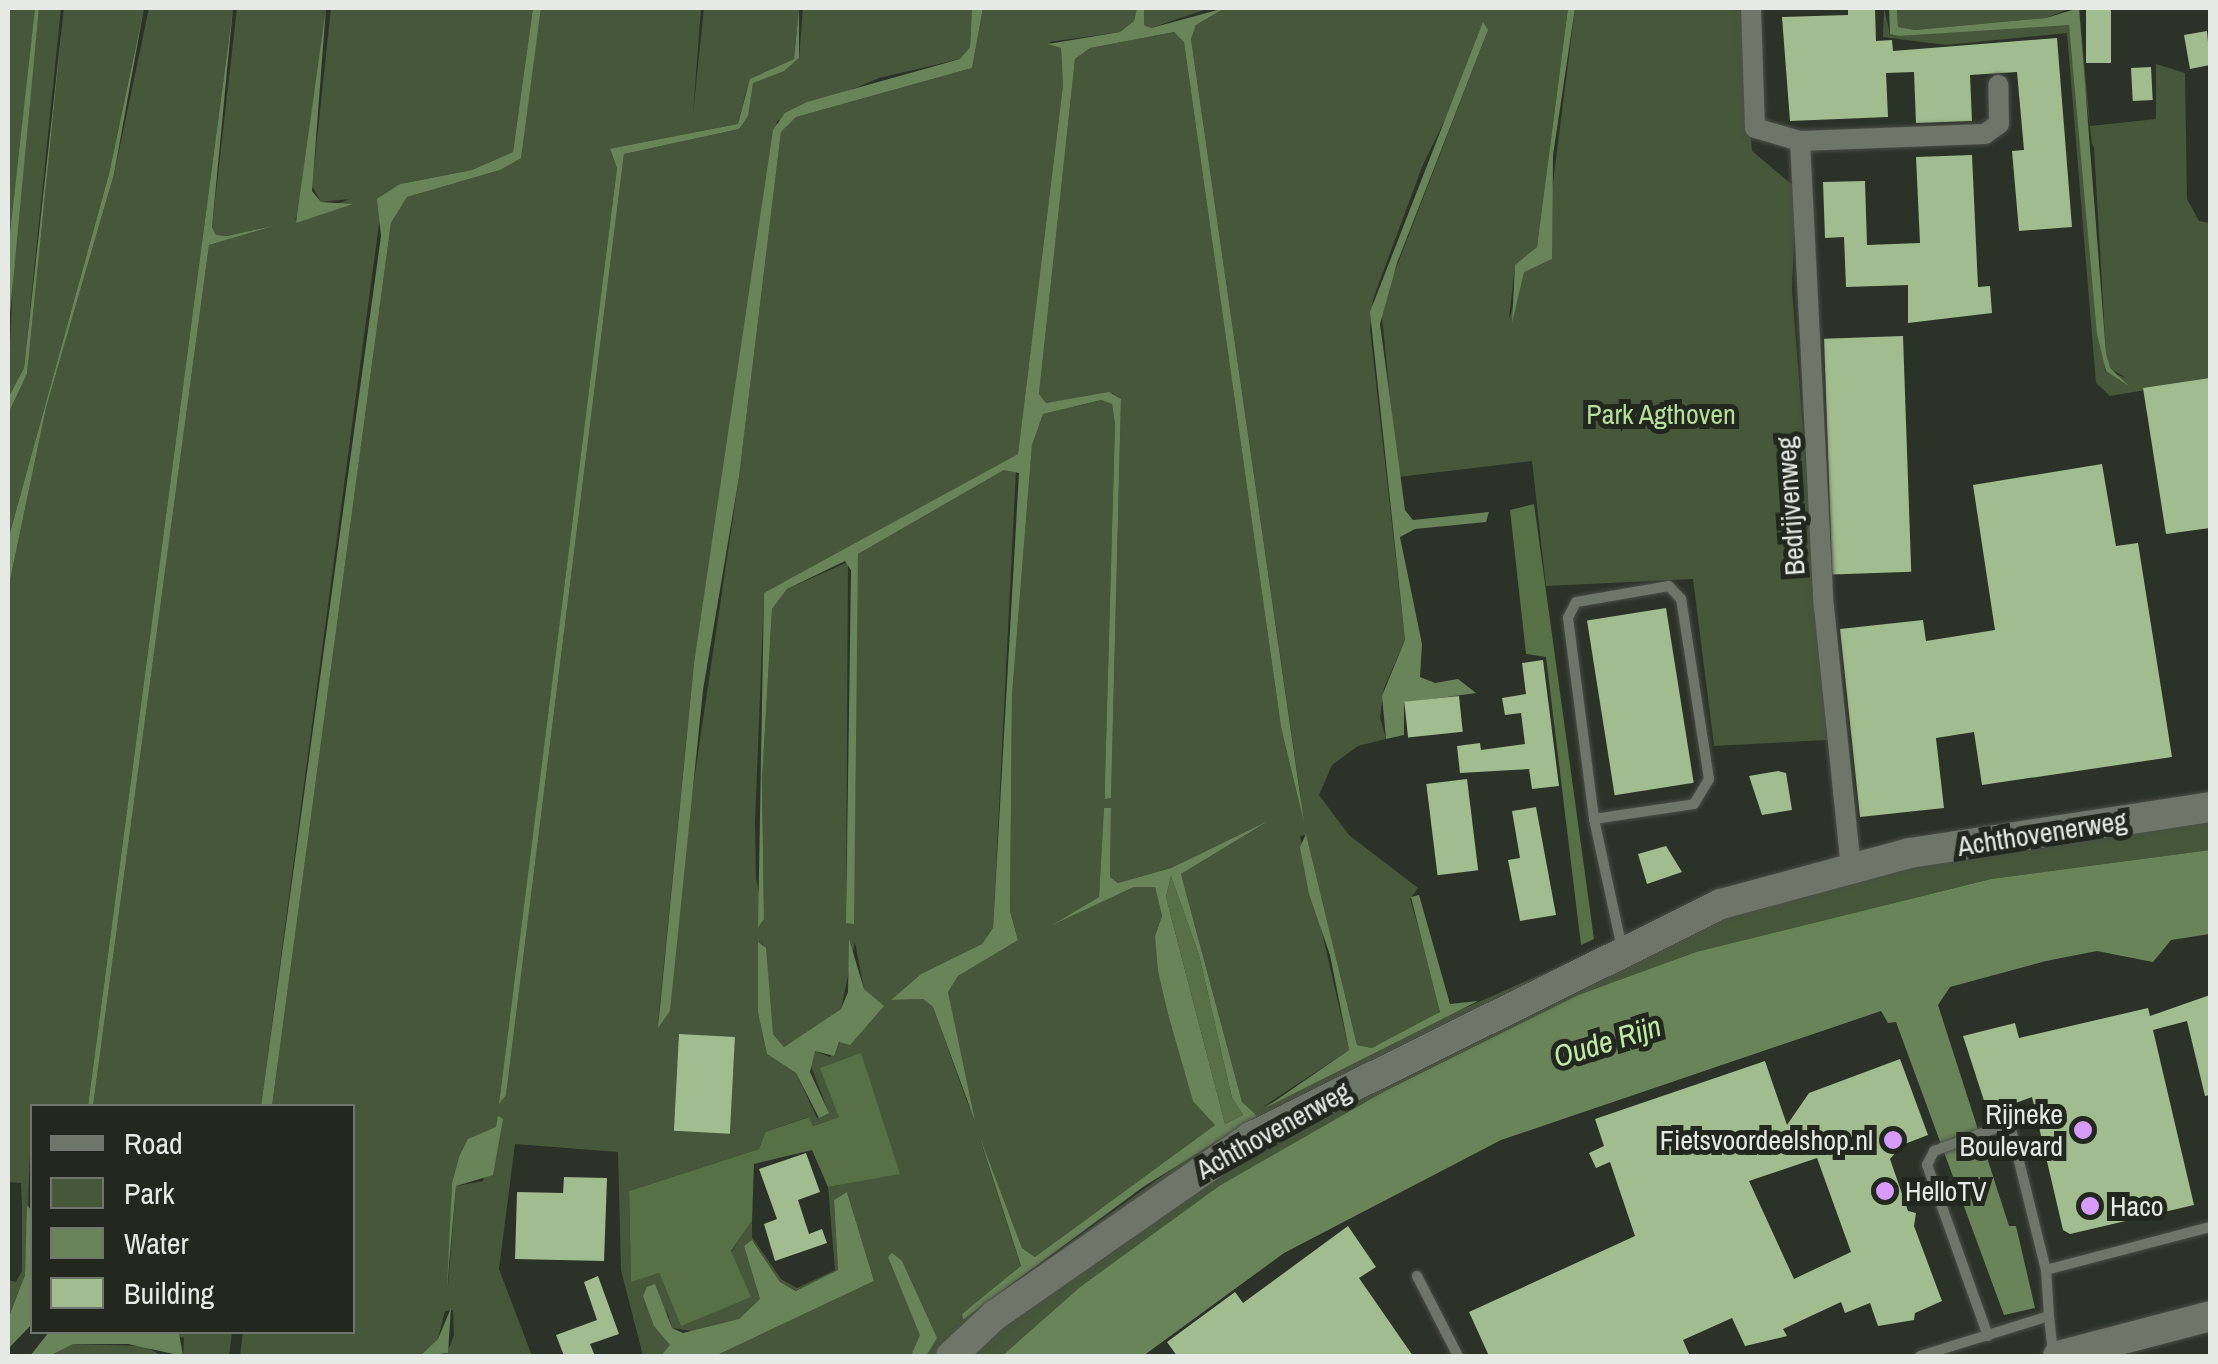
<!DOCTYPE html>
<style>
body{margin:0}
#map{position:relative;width:2218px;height:1364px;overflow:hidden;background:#2b3227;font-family:"Archivo Narrow",sans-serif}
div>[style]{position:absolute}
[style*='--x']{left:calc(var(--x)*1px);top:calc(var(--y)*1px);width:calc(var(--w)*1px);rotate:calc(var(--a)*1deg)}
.green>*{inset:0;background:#46573a}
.forest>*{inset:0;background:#577046}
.water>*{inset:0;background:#6a8459}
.building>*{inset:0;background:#a1bc8e;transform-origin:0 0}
.roads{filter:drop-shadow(0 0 2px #4b4f47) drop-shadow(0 0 2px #4b4f47)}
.lane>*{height:10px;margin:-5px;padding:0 5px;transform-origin:5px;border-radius:5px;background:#6e7569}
.street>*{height:20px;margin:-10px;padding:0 10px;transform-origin:10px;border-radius:10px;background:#6e7569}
.secondary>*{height:30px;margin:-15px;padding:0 15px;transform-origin:15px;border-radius:15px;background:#6e7569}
.dots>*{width:28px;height:28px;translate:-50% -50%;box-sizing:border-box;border:5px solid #22281e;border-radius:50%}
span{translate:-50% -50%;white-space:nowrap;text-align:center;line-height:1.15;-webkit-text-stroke:10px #22281e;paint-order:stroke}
.park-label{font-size:28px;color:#b7de9b}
.street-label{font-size:28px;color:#e6eae4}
.poi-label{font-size:28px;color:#e6eae4}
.right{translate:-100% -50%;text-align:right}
.left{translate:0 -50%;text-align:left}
.water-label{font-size:30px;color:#c2eaa6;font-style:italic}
.frame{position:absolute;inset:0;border:10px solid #e6eae4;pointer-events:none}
.legend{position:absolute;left:30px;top:1104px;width:325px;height:230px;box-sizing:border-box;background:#22281e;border:2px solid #70766d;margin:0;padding:12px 18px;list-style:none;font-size:30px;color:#e6eae4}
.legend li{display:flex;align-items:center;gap:20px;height:50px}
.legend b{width:50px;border:2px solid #70766d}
</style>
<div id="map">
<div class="green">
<i style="clip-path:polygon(8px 8px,35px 8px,8px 266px)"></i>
<i style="clip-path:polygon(39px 8px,61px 8px,24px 368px,8px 398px,14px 249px)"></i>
<i style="clip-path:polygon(64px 8px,144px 8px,109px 174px,8px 540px,8px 414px,27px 374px)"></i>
<i style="clip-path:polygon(149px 8px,233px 8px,88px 1106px,32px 1106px,25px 1275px,8px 1319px,8px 1280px,16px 1282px,22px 1271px,22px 1207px,21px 1183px,8px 1182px,8px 590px,46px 408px,114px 174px)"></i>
<i style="clip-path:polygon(237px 8px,326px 8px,302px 206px,295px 220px,350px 199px,321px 202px,312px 186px,331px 8px,533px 8px,513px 152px,472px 170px,400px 184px,381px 209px,261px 1106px,93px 1106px,209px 245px,277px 225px,227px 236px,216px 235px,212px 227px)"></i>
<i style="clip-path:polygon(evenodd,541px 8px,701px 8px,693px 114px,704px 8px,799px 8px,794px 59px,759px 75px,746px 92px,738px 124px,541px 162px,610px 149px,617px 168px,500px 1097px,506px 1095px,624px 154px,739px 129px,753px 83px,799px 58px,803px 8px,972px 8px,970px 47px,960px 59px,879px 78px,777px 121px,694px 663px,658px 1023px,739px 477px,781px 132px,796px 117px,972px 68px,983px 8px,1137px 8px,1134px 21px,1120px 32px,1049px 42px,1061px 48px,1063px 85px,1018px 454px,764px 594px,755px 823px,756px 878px,764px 919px,762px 780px,772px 609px,787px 589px,848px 562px,846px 922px,858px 554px,1004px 470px,1016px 470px,993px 928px,982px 944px,921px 974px,891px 1000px,923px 999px,933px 1007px,970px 1110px,948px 992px,958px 976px,1018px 939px,1010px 911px,1012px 695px,1032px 445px,1043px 414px,1101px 400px,1112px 404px,1115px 424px,1105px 779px,1106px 798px,1111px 798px,1121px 400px,1112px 393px,1046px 403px,1039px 394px,1075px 59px,1090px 48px,1174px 32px,1184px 42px,1281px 727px,1301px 799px,1191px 39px,1196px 25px,1225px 8px,1568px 8px,1537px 247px,1515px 266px,1509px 319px,1524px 271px,1543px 262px,1575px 8px,1741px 8px,1752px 151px,1796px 188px,1792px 289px,1827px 740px,1714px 746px,1693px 579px,1546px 586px,1532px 461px,1398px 477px,1381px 307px,1488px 30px,1422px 167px,1373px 299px,1370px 329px,1405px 640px,1384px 688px,1380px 717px,1386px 739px,1358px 746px,1332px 765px,1319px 795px,1349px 835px,1418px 888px,1410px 899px,1442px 1008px,1434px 1018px,1372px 1048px,1357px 1045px,1306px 835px,1300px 836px,1349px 1050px,1263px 1107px,1412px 1031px,1722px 896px,2210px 807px,2210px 850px,1991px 879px,1696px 952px,1578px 995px,1383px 1092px,1219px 1186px,1080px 1287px,1002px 1356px,715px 1356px,874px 1281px,847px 1192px,834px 1200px,838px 1270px,797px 1291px,780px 1282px,753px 1241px,744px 1246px,760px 1299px,739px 1319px,700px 1332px,672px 1328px,666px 1308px,671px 1346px,661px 1356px,643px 1356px,621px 1270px,618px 1152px,515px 1144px,499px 1269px,532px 1356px,445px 1356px,454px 1336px,453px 1310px,445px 1311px,438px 1339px,420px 1356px,240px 1356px,243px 1332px,352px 1332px,352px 1106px,272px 1106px,391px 223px,407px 197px,500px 170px,521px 152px,541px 8px,1104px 809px,1111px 809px,1110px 877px,1118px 883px,1171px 868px,1270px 820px,1181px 874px,1242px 1102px,1251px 1112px,963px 1320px,962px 1314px,1021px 1267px,979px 1136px,1022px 1248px,1035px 1257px,1215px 1125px,1168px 1014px,1155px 936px,1162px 916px,1155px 887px,1134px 887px,1055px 923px,1099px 897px,1104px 809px,541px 8px,762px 941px,773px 1034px,784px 1047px,841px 1009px,855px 942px,864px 989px,873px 999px,849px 1044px,842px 1039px,830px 1057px,815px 1051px,809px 1061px,828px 1111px,817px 1118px,796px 1073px,767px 1054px,758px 1013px,762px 941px,541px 8px,822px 1068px,900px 1173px,828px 1187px,835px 1270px,797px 1288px,781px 1279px,752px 1237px,752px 1221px,681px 1326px,659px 1273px,631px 1281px,629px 1191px,759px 1149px,765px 1132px,808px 1117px,812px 1126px,840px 1117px,822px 1068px,541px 8px,496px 1127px,483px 1181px,456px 1186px,448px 1288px,452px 1183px,459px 1157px,496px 1127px)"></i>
<i style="clip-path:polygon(1144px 8px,1210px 8px,1151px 28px,1144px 25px)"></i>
<i style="clip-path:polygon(1884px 8px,1890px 34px,1899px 36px,2069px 24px,2105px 371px,2127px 378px,2110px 369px,2106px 353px,2094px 148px,2092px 143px,2082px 66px,2080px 25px,2079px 8px,2090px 126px,2156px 119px,2156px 64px,2185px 73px,2187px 199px,2199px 221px,2210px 223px,2210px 379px,2110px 396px,2096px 383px,2067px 33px,1946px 45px,1883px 37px)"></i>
<i style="clip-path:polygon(1897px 8px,2071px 8px,2046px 18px,1915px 30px,1898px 27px)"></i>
<i style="clip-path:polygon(162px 1332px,232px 1332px,229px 1356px,183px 1356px,184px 1338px)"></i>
<i style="clip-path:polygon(72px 1344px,145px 1346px,162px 1356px,51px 1356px)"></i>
</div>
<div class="forest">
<i style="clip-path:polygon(1534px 504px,1594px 939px,1581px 945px,1546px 657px,1526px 654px,1510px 510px)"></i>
<i style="clip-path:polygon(1171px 876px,1199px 955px,1232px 1098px,1243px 1115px,1225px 1124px,1166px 897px)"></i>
<i style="clip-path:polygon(861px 1053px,900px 1174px,828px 1187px,812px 1150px,754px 1164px,752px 1221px,731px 1251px,751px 1297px,681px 1326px,659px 1273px,631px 1282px,629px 1191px,759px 1149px,765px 1132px,809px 1117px,813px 1126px,839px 1117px,820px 1068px)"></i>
</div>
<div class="water">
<i style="clip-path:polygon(35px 8px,39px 8px,8px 334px,9px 243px)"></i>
<i style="clip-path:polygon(64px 8px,27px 374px,8px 414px,8px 398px,24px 368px)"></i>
<i style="clip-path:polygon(144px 8px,114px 174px,46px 408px,8px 590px,8px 540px,109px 174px)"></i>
<i style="clip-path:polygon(233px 8px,212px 227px,216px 235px,227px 236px,277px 225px,209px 245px,93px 1106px,88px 1106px)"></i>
<i style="clip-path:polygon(326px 8px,312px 191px,321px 202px,353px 204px,296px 223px)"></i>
<i style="clip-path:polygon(533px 8px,541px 8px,521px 158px,500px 170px,407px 197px,391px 223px,272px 1106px,261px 1106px,381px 236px,377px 199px,400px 184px,472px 170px,513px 152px)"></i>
<i style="clip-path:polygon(799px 8px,799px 58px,784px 71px,753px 83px,748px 116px,739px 129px,624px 154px,506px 1095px,499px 1104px,617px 168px,610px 149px,541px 162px,738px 124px,750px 79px,794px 59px)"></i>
<i style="clip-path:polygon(972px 8px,983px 8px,972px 68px,796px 117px,781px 132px,739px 477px,703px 690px,670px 1011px,658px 1028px,694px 663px,773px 130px,785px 113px,807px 102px,960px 59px,970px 47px)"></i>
<i style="clip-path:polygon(1137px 8px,1144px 8px,1144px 25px,1151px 28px,1225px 8px,1196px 25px,1191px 39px,1304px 822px,1281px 727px,1184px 42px,1174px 32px,1090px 48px,1075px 59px,1039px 394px,1046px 403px,1109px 392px,1121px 399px,1111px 798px,1105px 799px,1105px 779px,1115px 424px,1112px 404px,1101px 400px,1043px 414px,1032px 445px,1012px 695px,1010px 911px,1018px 940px,958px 976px,948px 992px,975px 1121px,933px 1007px,923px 999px,891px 1000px,921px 974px,982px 944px,993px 928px,1019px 473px,1004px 470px,858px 554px,854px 924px,846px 923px,851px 570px,845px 561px,787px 589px,772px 609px,762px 780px,764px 919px,758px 927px,764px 593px,1018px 454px,1063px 85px,1061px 48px,1048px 44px,1120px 32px,1134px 21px)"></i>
<i style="clip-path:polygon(1568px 8px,1575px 8px,1553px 155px,1552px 259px,1524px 272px,1512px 323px,1515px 265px,1537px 247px)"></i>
<i style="clip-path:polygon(1889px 8px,1897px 8px,1898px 27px,1915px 30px,2046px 18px,2079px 8px,2106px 353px,2110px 368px,2129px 386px,2106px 371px,2097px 334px,2069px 25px,1899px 36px,1890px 34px)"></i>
<i style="clip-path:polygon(1483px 22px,1488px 30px,1397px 263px,1380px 324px,1405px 510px,1413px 520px,1489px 512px,1486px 522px,1415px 529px,1400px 537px,1422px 644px,1420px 677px,1435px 683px,1458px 679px,1476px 693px,1404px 703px,1404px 735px,1386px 739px,1382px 696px,1405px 640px,1370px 312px)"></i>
<i style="clip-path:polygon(evenodd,1104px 808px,1111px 808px,1110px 877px,1118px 883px,1171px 868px,1270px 820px,1181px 874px,1242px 1102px,1257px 1116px,1143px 1187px,963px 1320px,962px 1314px,1021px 1266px,979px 1135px,1022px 1248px,1035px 1257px,1215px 1125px,1193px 1101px,1168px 1014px,1158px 971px,1155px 936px,1162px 916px,1155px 887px,1134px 887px,1052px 925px,1099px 897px,1104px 808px,1171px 876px,1199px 955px,1232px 1098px,1243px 1115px,1225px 1124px,1166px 897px,1171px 876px)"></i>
<i style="clip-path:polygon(1306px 834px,1357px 1045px,1372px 1048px,1440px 1012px,1411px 897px,1419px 895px,1450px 1004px,1478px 1001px,1265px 1108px,1349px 1050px,1330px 955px,1309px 894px,1300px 847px)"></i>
<i style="clip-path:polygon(2210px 850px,2210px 934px,2171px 940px,2153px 962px,2097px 951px,2046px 961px,1950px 987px,1938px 1005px,2009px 1226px,2016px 1226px,2035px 1308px,2004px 1315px,1896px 1022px,1888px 1023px,1881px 1011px,1501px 1140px,1284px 1253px,1143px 1356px,1002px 1356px,1080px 1287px,1219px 1186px,1383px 1092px,1578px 995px,1696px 952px,1991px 879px)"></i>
<i style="clip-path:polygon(849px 939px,864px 989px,884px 1006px,850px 1045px,839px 1042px,834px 1056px,815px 1051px,810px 1072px,829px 1113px,819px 1118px,796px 1073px,767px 1054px,758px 1013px,758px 942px,766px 948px,773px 1034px,784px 1047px,841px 1009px,848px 992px)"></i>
<i style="clip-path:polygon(498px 1116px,503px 1119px,493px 1175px,456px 1186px,447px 1287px,452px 1183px,459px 1157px,468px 1139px,496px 1127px)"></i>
<i style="clip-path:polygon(847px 1192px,874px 1281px,715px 1356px,661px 1356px,670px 1345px,654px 1326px,643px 1296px,647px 1287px,655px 1284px,672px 1328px,683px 1333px,739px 1319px,760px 1299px,744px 1246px,752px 1240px,780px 1282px,796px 1291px,838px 1270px,834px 1200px)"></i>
<i style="clip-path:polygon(27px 1205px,32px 1211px,32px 1324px,8px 1349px,8px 1319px,25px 1275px)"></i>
<i style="clip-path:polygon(892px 1253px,902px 1261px,937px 1338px,926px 1356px,911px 1356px,920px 1335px,888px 1257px)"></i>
<i style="clip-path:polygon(451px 1308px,448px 1353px,420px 1356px,438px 1339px)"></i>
<i style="clip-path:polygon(49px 1332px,179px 1333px,183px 1356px,128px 1344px,73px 1344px,50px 1356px,30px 1356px)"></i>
</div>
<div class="building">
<i style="clip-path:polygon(1848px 8px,1875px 8px,1876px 41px,1892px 40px,1893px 51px,2057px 38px,2072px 227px,2019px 231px,2012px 151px,2024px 150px,2017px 72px,1970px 75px,1972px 121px,1916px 123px,1914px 72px,1886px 73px,1888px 117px,1790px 121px,1782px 17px,1848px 15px)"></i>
<i style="left:2086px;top:8px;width:25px;height:55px"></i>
<i style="clip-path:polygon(2207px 31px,2210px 65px,2190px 69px,2184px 35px)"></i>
<i style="left:2151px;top:67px;width:33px;height:20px;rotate:87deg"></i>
<i style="clip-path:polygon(1972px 155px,1978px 287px,1990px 286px,1992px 313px,1908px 323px,1908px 285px,1846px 287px,1844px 237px,1825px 238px,1823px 182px,1865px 181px,1867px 245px,1920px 243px,1916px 157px)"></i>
<i style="left:1903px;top:336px;width:236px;height:79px;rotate:88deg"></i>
<i style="clip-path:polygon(2210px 378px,2210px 528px,2166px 534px,2143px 388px)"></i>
<i style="clip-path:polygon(2102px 464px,2116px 546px,2138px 543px,2172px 757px,1982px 785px,1974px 732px,1936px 738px,1944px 808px,1860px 817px,1840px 629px,1923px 620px,1926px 641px,1995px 630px,1973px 485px)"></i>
<i style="left:1666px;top:608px;width:177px;height:80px;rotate:81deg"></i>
<i style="clip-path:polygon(1543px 660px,1559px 786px,1532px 789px,1529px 769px,1460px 773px,1457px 746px,1480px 743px,1481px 750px,1525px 744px,1521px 713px,1505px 715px,1502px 698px,1526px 694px,1522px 663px)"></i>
<i style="left:1459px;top:696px;width:36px;height:55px;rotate:84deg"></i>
<i style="clip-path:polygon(1778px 771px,1786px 773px,1792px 810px,1762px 815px,1749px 776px)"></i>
<i style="left:1467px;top:779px;width:92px;height:41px;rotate:83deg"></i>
<i style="clip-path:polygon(1536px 807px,1556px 915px,1520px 921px,1508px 860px,1520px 858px,1512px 811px)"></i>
<i style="clip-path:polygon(1666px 846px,1682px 872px,1647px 884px,1638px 854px)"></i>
<i style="clip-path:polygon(2210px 995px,2210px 1095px,2205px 1096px,2187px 1021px,2153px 1030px,2194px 1205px,2070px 1234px,2063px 1230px,2032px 1097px,1988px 1113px,1963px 1036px,2015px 1023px,2019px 1038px,2148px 1008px,2150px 1016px)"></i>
<i style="left:679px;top:1034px;width:56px;height:97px;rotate:3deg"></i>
<i style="clip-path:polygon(evenodd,1900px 1059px,1928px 1135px,1902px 1145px,1890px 1159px,1908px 1211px,1916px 1213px,1914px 1226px,1942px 1301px,1915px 1313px,1914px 1320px,1878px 1326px,1870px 1303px,1845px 1313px,1841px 1302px,1783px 1329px,1787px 1336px,1745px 1346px,1732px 1318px,1683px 1340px,1690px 1356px,1489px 1356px,1469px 1312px,1635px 1236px,1610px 1162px,1596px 1168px,1589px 1153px,1604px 1146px,1595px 1119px,1765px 1061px,1787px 1125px,1809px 1093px,1900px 1059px,1817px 1158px,1851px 1252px,1794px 1279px,1749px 1181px,1817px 1158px)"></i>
<i style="clip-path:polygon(806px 1153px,820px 1192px,798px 1200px,809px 1234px,822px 1229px,827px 1243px,775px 1261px,764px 1224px,777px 1219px,759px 1169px)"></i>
<i style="clip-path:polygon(564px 1177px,607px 1178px,604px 1261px,515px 1259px,517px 1192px,563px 1193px)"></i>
<i style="clip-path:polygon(1348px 1226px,1376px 1267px,1359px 1278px,1413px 1356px,1177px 1356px,1167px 1342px,1235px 1292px,1243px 1303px)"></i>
<i style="clip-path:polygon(598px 1276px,619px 1334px,590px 1344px,595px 1356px,564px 1356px,556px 1335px,597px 1320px,584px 1282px)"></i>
</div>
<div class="roads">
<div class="lane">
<i style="--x:1594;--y:819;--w:101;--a:-8.5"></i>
<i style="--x:1694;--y:804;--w:29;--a:-59"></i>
<i style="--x:1709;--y:779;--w:182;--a:-98.8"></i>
<i style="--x:1681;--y:599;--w:18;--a:-133"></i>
<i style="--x:1669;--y:586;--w:94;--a:170.2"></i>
<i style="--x:1576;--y:602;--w:18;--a:117"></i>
<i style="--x:1568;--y:618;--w:203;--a:82.6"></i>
<i style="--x:1594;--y:819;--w:132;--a:77.8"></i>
<i style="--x:1417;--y:1276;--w:90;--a:62.9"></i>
<i style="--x:2049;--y:1316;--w:39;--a:84"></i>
<i style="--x:1988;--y:1336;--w:182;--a:-109.6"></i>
<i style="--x:1927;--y:1165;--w:16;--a:-63"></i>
<i style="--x:1934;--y:1151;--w:69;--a:-20.3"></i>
<i style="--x:1999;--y:1127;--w:14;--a:25"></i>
<i style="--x:2012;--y:1133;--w:141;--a:76.1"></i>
<i style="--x:1920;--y:1356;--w:135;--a:-17.2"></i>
<i style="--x:2049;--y:1316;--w:46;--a:-93.7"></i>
<i style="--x:2046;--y:1270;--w:170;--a:-14.7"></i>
</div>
<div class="street">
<i style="--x:1751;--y:8;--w:120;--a:88.1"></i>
<i style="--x:1755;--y:128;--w:47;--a:16.1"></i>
<i style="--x:1800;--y:141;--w:185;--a:-2.2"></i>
<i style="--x:1985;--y:134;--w:17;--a:-36"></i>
<i style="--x:1999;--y:124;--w:39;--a:-91"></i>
<i style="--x:1800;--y:141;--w:467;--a:87.1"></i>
<i style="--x:1824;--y:607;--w:261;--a:84.1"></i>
</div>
<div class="secondary">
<i style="--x:951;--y:1356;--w:60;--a:-43"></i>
<i style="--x:995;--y:1315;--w:312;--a:-34.8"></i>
<i style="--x:1251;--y:1137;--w:525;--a:-26.37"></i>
<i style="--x:1721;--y:904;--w:196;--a:-15.1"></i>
<i style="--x:1910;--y:853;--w:304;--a:-8.7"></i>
<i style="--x:2058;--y:1356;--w:157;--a:-14.7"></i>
</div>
</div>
<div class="dots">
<i style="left:2083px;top:1130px;background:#d79bf9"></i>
<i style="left:1893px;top:1140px;background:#d79bf9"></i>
<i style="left:1885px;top:1191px;background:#d79bf9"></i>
<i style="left:2090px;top:1206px;background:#d79bf9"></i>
</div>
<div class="park-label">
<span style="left:1661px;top:414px">Park Agthoven</span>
</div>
<div class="street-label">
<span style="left:1790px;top:506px;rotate:-94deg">Bedrijvenweg</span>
<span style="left:2042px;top:833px;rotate:-9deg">Achthovenerweg</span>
<span style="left:1273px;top:1130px;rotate:-29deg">Achthovenerweg</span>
</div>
<div class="poi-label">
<span class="right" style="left:2063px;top:1130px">Rijneke<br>Boulevard</span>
<span class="right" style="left:1873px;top:1140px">Fietsvoordeelshop.nl</span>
<span class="left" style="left:1905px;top:1191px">HelloTV</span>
<span class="left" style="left:2110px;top:1206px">Haco</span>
</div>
<div class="water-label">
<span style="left:1607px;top:1041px;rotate:-17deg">Oude Rijn</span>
</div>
<div class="frame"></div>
<ul class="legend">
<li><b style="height:12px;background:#6e7569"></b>Road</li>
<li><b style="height:28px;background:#46573a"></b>Park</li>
<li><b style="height:28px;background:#6a8459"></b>Water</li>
<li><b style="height:28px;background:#a1bc8e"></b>Building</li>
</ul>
</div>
